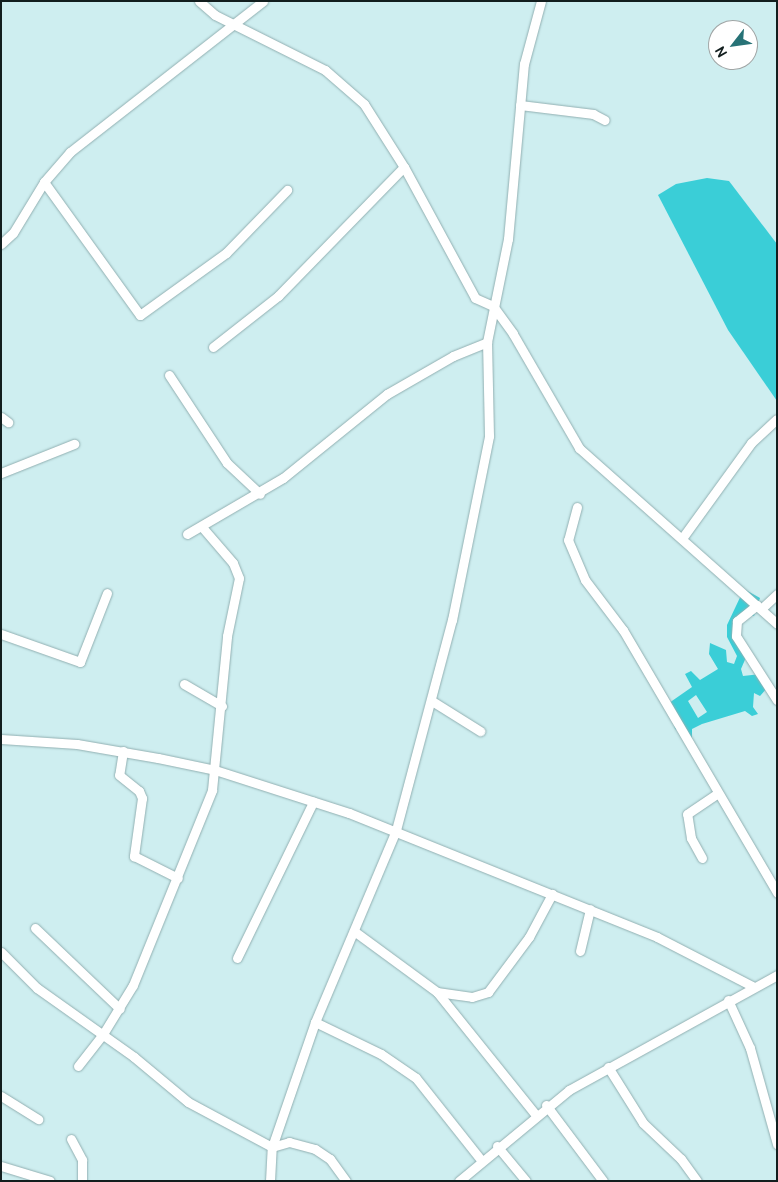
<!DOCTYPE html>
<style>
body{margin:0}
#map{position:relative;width:778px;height:1182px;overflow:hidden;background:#ceeef0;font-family:Cabin,sans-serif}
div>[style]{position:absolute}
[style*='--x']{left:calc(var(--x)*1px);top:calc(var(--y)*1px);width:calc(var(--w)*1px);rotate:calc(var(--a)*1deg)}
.forest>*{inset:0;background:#3aced7}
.roads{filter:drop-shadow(0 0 1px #91afb1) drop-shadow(0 0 1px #91afb1)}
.minor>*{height:9px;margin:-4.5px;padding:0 4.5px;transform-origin:4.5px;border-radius:4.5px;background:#fff}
span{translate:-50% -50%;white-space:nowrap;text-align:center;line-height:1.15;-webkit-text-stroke:4.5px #fff;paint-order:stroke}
.frame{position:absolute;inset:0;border:2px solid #121e1e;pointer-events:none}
.north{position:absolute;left:708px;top:20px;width:50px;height:50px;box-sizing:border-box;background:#fff;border:1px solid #a0a5a5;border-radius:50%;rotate:240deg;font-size:14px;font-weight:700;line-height:20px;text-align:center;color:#121e1e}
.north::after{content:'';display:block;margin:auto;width:18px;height:22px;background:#277276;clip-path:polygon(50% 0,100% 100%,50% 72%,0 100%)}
</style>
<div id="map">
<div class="forest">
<i style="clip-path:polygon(707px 178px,729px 181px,777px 244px,777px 401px,728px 330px,658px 195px,676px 184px)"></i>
<i style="clip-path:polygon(evenodd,744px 589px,760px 598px,754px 616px,744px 614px,735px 629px,747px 655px,741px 669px,743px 676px,761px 674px,768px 687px,760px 696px,754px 693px,753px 707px,758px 714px,752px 716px,745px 711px,702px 724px,692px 729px,692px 739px,675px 729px,669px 703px,692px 687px,685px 674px,691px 671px,700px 680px,718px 669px,709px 654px,710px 643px,726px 650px,727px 662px,734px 664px,737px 656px,727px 637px,727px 625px,744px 589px,696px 695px,707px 712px,698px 718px,688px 701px,696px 695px)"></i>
</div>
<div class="roads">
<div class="minor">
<i style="--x:199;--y:1;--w:21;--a:41"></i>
<i style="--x:215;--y:15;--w:123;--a:26.6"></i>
<i style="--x:325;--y:70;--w:52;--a:41.1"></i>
<i style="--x:364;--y:104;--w:75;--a:57.6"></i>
<i style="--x:404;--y:167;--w:149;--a:61.5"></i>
<i style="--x:475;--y:298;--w:20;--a:24"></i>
<i style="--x:493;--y:306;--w:34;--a:54"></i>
<i style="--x:513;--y:334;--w:132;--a:59.9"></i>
<i style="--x:579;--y:448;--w:265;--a:41.6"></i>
<i style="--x:520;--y:105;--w:74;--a:7"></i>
<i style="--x:593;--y:114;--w:13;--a:27"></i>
<i style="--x:44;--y:182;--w:164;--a:54.2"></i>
<i style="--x:140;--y:315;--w:106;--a:-35.8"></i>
<i style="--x:226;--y:253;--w:88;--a:-45.9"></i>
<i style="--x:1;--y:244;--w:16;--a:-43"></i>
<i style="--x:13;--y:233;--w:60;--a:-58.7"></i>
<i style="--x:44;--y:182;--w:40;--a:-49"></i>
<i style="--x:70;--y:152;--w:245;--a:-38"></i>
<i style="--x:213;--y:347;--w:83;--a:-38.1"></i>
<i style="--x:278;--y:296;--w:180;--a:-45.7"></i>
<i style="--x:169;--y:375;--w:105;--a:56.6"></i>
<i style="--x:227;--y:463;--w:45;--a:43.2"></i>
<i style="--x:1;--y:417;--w:9;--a:36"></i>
<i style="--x:1;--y:473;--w:79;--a:-21.7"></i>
<i style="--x:577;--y:507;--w:34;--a:105"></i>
<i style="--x:568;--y:540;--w:43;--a:67"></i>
<i style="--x:585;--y:580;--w:63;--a:52.8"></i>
<i style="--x:623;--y:630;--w:305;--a:59.6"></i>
<i style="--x:187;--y:534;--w:111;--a:-30.3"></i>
<i style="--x:283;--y:478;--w:134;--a:-38.9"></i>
<i style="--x:387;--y:394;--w:76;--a:-29.9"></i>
<i style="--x:453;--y:356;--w:37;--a:-22"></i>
<i style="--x:683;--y:537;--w:116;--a:-54.1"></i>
<i style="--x:751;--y:443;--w:35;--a:-43"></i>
<i style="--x:757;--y:605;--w:26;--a:141"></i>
<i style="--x:737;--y:621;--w:15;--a:94"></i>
<i style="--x:736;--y:636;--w:76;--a:57.4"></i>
<i style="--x:761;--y:609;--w:22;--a:-43"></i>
<i style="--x:1;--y:634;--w:84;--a:19.5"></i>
<i style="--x:80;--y:662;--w:74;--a:-68.6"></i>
<i style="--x:184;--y:684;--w:44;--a:30.1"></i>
<i style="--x:432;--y:701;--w:57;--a:32"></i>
<i style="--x:1;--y:739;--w:76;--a:3.8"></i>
<i style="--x:77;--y:744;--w:82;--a:9.8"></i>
<i style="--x:158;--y:758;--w:58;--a:11.9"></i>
<i style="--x:215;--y:770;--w:141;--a:17.8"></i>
<i style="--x:349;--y:813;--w:332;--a:21.9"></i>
<i style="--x:657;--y:937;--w:107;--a:27.3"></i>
<i style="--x:123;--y:751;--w:24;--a:99"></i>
<i style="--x:119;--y:775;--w:26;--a:39"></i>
<i style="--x:139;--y:791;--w:8;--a:67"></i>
<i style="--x:142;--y:798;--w:59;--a:97.9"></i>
<i style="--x:134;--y:856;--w:49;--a:26.6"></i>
<i style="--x:702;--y:858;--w:23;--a:-119"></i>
<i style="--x:691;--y:838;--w:24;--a:-99"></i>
<i style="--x:687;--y:814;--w:37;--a:-34"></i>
<i style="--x:35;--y:928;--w:117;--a:43.6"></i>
<i style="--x:354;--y:931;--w:103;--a:36.3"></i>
<i style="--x:437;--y:992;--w:156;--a:51.2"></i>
<i style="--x:580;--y:951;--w:43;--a:-76.6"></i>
<i style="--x:1;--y:952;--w:51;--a:45"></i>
<i style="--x:37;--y:988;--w:119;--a:35.4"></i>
<i style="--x:134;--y:1057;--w:70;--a:39.8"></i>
<i style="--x:188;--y:1102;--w:95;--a:28.2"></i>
<i style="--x:272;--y:1147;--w:18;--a:-16"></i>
<i style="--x:289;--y:1142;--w:27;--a:15"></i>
<i style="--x:315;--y:1149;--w:18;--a:34"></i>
<i style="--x:330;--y:1159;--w:27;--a:54"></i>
<i style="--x:237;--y:958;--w:174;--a:-64"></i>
<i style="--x:437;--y:992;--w:35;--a:8"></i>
<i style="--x:472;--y:997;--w:17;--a:-17"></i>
<i style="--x:488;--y:992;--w:69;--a:-53.3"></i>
<i style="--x:529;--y:937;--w:49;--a:-61.9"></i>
<i style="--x:728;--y:1000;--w:53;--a:65.4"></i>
<i style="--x:750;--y:1048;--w:100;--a:74.3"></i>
<i style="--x:315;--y:1022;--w:73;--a:25.9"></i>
<i style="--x:381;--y:1054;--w:42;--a:34.4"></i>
<i style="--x:416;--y:1078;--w:105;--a:51.6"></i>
<i style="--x:78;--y:1066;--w:41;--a:-52"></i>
<i style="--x:103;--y:1034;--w:57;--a:-58.5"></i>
<i style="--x:133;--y:985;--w:210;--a:-67.9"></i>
<i style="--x:212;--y:790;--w:155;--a:-84.4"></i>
<i style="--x:227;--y:636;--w:59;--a:-78.3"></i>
<i style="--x:239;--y:578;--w:16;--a:-112"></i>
<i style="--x:233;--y:563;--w:48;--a:-130.7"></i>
<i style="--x:608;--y:1067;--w:66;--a:58"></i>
<i style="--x:643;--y:1123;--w:52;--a:43.5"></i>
<i style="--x:681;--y:1159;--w:27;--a:54"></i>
<i style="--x:1;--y:1096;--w:44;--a:31.9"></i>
<i style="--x:546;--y:1105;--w:95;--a:53.1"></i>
<i style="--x:71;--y:1139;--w:24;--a:62"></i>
<i style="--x:82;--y:1160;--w:21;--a:90"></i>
<i style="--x:497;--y:1146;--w:45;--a:50.4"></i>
<i style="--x:1;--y:1166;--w:51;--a:17"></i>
<i style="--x:270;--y:1181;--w:34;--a:-87"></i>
<i style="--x:272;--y:1147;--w:132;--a:-71"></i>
<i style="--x:315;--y:1022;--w:208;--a:-67.1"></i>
<i style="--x:396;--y:830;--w:217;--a:-75.1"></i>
<i style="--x:452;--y:620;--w:188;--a:-78.6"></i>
<i style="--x:489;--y:436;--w:94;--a:-91.2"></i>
<i style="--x:487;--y:342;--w:105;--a:-78.5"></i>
<i style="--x:508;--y:239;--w:176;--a:-84.8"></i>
<i style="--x:524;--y:64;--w:65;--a:-74.9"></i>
<i style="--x:459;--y:1181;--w:143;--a:-39.6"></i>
<i style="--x:569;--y:1090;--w:238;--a:-28.9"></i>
</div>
</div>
<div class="frame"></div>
<div class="north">N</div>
</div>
